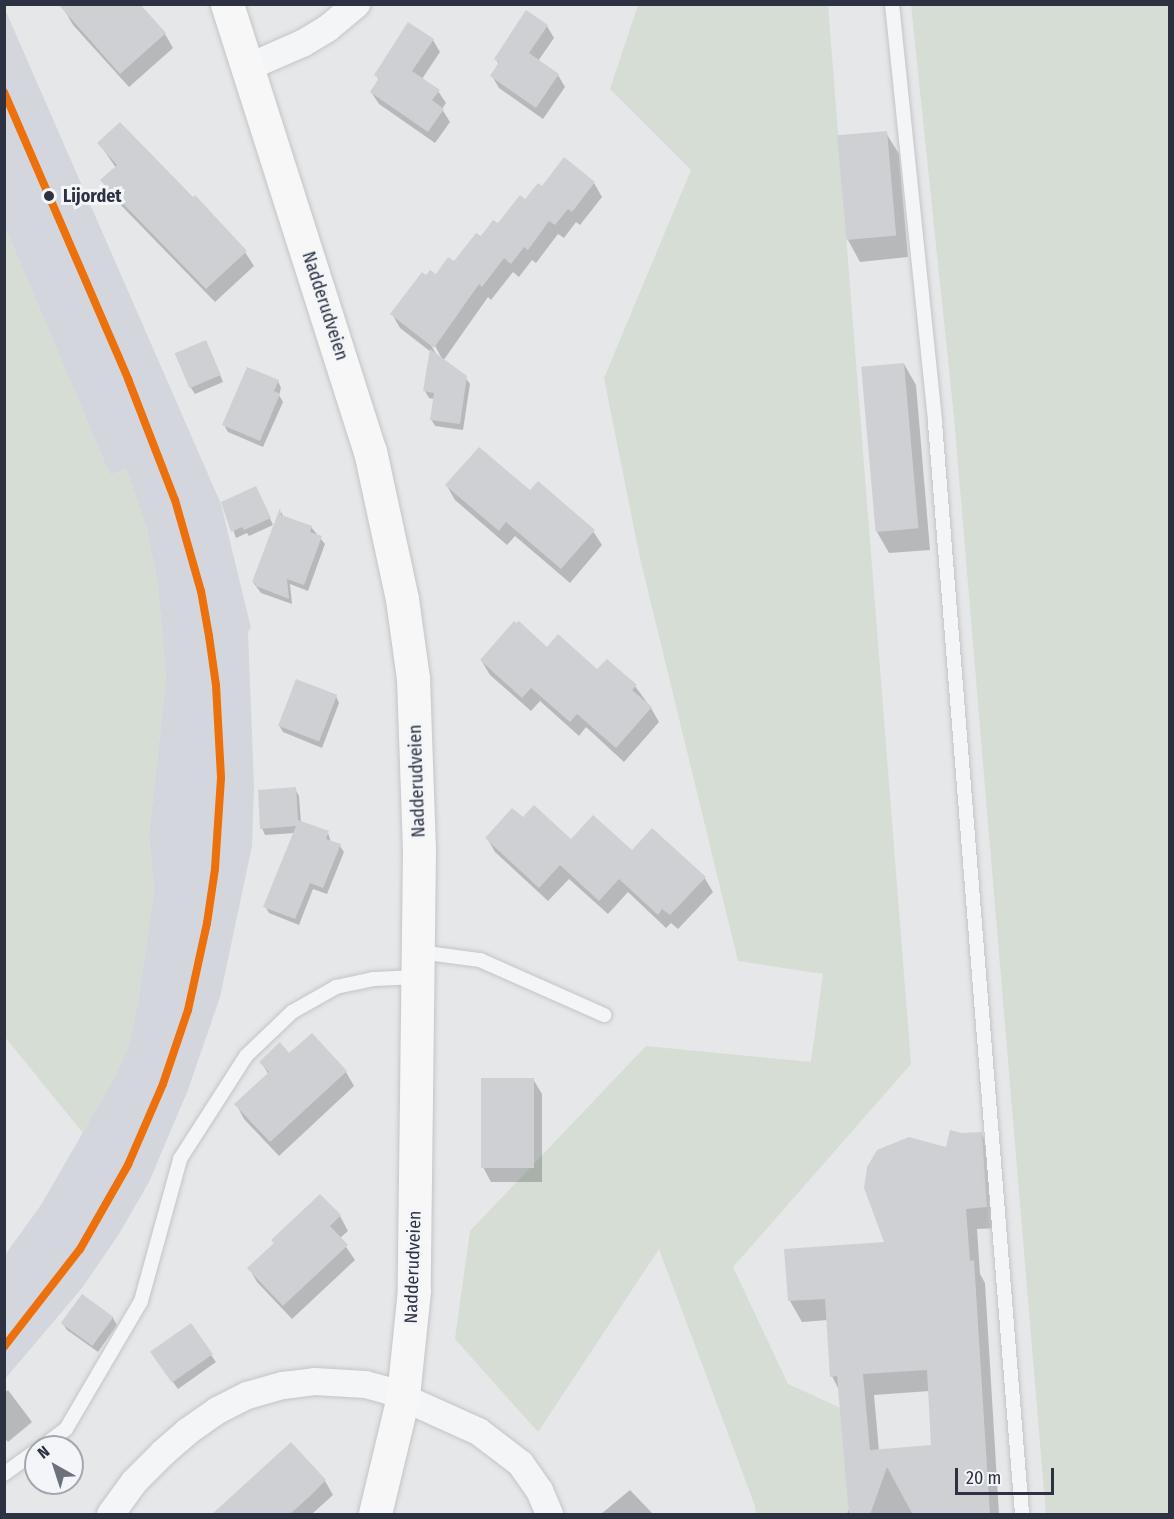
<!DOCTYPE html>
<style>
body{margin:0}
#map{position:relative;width:1174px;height:1519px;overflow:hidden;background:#e5e7e9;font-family:"Fira Sans Condensed",sans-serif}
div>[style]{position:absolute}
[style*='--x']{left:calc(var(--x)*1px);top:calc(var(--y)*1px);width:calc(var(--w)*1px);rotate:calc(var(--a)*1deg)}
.built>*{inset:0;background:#d3d6dc}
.green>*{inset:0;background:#d5ddd5}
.shadow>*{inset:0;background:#0003}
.building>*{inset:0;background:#cfd0d3;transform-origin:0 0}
.roads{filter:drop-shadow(0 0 2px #c3c5c7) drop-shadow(0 0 2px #c3c5c7)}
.service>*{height:14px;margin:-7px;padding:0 7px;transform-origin:7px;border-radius:7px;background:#f4f5f6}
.minor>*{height:27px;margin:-13.5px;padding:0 13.5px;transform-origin:13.5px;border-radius:13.5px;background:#f4f5f6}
.secondary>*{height:33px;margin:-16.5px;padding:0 16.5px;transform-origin:16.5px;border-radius:16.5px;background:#f7f7f8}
.metro-1>*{height:8px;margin:-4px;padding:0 4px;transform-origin:4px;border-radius:4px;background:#ec700c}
.dots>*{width:16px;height:16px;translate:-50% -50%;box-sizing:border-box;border:3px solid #f3f5f8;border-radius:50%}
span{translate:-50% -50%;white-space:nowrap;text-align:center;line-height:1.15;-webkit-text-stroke:6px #f3f5f8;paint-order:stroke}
.stop-label{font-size:18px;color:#2c3242;font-weight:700}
.left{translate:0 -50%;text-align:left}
.street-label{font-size:18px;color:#2c3242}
.frame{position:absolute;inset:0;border:6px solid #2c3242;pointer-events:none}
.north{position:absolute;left:24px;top:1435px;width:60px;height:60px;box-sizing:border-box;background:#f3f5f8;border:2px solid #a3a7af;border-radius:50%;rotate:321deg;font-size:16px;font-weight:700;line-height:24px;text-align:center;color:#2c3242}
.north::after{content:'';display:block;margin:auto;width:21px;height:27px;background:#6d717c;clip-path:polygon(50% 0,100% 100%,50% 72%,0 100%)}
.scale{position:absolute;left:955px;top:1468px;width:99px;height:27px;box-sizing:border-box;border:3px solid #2c3242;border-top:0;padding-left:8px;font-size:18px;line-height:21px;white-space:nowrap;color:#2c3242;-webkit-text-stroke:4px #f3f5f8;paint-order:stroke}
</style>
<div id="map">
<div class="built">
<i style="clip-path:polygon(4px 7px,221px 504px,251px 628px,248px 632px,254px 786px,252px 846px,220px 997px,188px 1090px,149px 1182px,119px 1234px,82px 1288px,5px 1379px,5px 1255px,41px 1205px,116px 1075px,129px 1045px,138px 1002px,154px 891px,149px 834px,166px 678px,158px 586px,146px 526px,126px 469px,110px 475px,5px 227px)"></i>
</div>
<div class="green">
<i style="clip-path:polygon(638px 5px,828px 5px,911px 1064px,733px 1267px,788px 1384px,845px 1410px,850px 1514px,756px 1514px,755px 1506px,659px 1249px,538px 1432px,455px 1339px,470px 1231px,646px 1046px,811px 1062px,823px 974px,738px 961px,640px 558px,604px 378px,691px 170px,610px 89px)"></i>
<i style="clip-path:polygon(911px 5px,1169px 5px,1169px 1514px,1046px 1514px,954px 417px)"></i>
<i style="clip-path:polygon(5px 227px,110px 475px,127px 469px,146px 526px,158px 586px,166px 678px,149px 834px,154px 891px,138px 1002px,129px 1045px,116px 1075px,83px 1133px,5px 1037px)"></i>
</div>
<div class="shadow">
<i style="clip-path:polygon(65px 11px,165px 34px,173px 48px,129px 87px,73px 25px)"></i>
<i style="clip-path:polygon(547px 26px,554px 38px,538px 61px,558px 75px,565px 87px,543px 119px,499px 88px,492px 76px,499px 65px,496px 59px)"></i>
<i style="clip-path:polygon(433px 40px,440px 52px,422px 79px,438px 91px,446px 103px,442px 109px,450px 122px,435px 143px,379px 104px,371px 92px,379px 80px,376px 75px)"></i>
<i style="clip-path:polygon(886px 133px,899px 154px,908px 257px,860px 262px,848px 240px)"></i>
<i style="clip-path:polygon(99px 143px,245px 252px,254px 266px,215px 302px,111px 195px,102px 180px,116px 168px)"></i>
<i style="clip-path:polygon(evenodd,594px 183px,602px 197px,580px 225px,576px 222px,564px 238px,558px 234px,536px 263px,532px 260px,519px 277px,513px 272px,491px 300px,488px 297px,443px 361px,465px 377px,470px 384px,463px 430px,435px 426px,431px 419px,434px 399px,429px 398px,425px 391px,431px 352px,400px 328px,392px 314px,426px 277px,436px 276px,454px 263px,542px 188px,594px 183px,432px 340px,441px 357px,438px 357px,429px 342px,432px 340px)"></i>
<i style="clip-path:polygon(209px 348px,223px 382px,195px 394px,191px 388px)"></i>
<i style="clip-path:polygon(904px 364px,916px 385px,930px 550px,889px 553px,877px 532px)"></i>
<i style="clip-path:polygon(278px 381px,281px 388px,279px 395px,283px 402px,263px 447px,228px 432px,224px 425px)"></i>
<i style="clip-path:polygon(447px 486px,530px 493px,593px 531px,602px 545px,570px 583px,515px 536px,507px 545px,455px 500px)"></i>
<i style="clip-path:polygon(259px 494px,273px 525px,249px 536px,247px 533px,236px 538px,223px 502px)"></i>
<i style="clip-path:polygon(281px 512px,283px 516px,311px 527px,325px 544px,308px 591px,290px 584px,292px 604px,261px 593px,253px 582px)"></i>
<i style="clip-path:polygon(547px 649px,635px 686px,651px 708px,659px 722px,624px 762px,586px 727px,579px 736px,540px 701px,531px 711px,490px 675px,481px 660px)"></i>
<i style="clip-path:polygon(336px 696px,339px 703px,322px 748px,283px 732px,279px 725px)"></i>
<i style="clip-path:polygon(295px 789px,299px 796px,301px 823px,328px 833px,331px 842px,340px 846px,344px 852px,327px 894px,313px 889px,299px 925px,269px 913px,265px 906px,295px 833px,265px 835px,262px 828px)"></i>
<i style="clip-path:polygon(523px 819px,571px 841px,632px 852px,704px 877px,713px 892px,678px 929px,671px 923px,666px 928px,628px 892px,608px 914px,569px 879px,548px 901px,495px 852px,487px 838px)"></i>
<i style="clip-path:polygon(312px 1035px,346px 1072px,354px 1086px,279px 1156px,244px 1119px,236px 1104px,269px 1075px,261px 1062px,289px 1055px)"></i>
<i style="clip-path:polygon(533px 1079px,542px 1094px,542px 1182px,491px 1182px,483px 1167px)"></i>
<i style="clip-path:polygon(evenodd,981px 1133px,993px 1154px,998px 1228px,977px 1229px,980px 1274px,985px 1283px,999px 1514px,847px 1514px,850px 1507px,839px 1390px,832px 1376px,828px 1320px,802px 1322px,790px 1301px,786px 1250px,886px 1243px,947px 1149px,961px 1135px,981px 1133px,930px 1391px,932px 1447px,879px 1451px,874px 1395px,930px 1391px)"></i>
<i style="clip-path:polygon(340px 1216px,348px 1231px,340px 1238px,355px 1260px,292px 1319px,257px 1282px,249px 1268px)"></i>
<i style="clip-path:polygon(82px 1296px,113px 1318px,117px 1325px,98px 1352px,67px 1330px,63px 1324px)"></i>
<i style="clip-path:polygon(190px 1325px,216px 1362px,178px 1389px,156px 1359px)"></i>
<i style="clip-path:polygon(8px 1390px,32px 1422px,8px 1442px,4px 1438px,4px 1393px)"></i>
<i style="clip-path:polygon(291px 1444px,325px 1481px,333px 1495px,312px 1514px,214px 1514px)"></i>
<i style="clip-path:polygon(630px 1490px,653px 1514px,601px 1514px)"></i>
</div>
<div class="building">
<i style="clip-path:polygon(58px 4px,140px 4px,166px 33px,120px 74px)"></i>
<i style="clip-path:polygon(526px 10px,548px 25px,529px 53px,559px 74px,536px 108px,490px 76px,499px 62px,494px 59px)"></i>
<i style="clip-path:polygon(408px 22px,434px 39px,412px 71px,440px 90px,432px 100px,444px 109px,428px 132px,370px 92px,379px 78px,374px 75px)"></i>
<i style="clip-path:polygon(120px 122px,193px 197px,195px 195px,247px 251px,206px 289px,100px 180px,117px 165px,97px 143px)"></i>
<i style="left:887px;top:131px;width:105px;height:50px;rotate:85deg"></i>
<i style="clip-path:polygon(564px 157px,595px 182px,572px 212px,568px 209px,555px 225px,549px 221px,528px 250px,524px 247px,511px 264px,504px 258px,482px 287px,479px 284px,434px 348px,390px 314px,422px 272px,426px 275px,430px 270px,436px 274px,448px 257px,454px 261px,476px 233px,481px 236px,493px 220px,498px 223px,520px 195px,525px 199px,538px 183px,542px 186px)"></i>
<i style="left:206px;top:340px;width:38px;height:34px;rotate:67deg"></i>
<i style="clip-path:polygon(430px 349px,467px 376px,460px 424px,430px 420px,434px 393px,423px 391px)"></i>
<i style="left:904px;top:363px;width:166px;height:43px;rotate:85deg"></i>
<i style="clip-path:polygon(247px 367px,279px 380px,274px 391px,280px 394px,260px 441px,222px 425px)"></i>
<i style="clip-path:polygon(479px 447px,530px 490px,538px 481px,595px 530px,561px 569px,506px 522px,499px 531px,445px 485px)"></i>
<i style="clip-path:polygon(256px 486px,271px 518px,244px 530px,242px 527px,231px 532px,221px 502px)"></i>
<i style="clip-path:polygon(280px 508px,281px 515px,312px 526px,310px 532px,322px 536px,304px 585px,287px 579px,289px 599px,256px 586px,256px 584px,252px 582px)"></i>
<i style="clip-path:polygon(514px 621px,516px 623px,519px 621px,547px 647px,558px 634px,597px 669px,607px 659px,637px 685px,632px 690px,652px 707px,616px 748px,577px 714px,570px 722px,531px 688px,522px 698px,480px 660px)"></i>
<i style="left:296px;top:679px;width:44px;height:50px;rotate:21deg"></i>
<i style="clip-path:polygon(296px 787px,298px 820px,329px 831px,326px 839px,341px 844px,323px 888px,310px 883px,295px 919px,263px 907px,296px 826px,260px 829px,258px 790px)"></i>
<i style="clip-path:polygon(534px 805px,571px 839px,593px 815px,632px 850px,652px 828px,706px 877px,670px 915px,662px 909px,658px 915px,619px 879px,599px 901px,560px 865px,539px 888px,485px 838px,512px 808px,523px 817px)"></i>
<i style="clip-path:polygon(312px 1033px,347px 1071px,270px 1142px,234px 1104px,269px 1072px,259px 1062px,280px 1042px,289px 1053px)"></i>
<i style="left:481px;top:1078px;width:53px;height:90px"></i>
<i style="clip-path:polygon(evenodd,950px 1130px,961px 1133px,982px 1132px,987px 1207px,966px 1209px,970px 1261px,974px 1260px,990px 1515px,913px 1515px,887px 1467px,870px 1515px,849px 1515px,837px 1376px,830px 1377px,825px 1299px,788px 1301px,784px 1249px,884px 1242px,864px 1188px,867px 1167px,877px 1150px,909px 1137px,946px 1147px,950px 1130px,927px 1370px,931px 1445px,870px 1450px,863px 1374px,927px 1370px)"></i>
<i style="clip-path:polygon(320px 1194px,341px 1215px,330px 1226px,348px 1245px,283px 1306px,247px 1268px,274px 1243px,271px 1240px)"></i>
<i style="left:82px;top:1294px;width:39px;height:36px;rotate:36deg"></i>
<i style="left:191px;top:1323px;width:38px;height:50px;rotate:55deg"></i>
<i style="clip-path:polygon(291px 1442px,326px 1480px,309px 1497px,289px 1515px,211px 1515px)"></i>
</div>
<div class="roads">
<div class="service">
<i style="--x:892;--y:4;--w:421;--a:84.1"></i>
<i style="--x:935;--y:423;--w:1094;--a:85.44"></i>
<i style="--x:419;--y:952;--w:62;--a:7.5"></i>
<i style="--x:480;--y:960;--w:136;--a:23.9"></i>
<i style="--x:42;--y:1447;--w:30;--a:-37"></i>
<i style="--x:66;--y:1429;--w:148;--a:-59.6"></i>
<i style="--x:141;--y:1301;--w:147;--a:-74.6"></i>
<i style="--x:180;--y:1159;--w:122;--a:-57.3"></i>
<i style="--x:246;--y:1056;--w:64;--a:-43.7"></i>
<i style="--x:292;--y:1012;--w:51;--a:-29.6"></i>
<i style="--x:336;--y:987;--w:39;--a:-12"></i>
<i style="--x:374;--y:979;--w:44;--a:-2.6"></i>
<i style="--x:4;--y:1474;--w:39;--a:-36"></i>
</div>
<div class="minor">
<i style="--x:247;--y:67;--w:60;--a:-23.6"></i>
<i style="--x:302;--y:43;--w:29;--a:-31"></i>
<i style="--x:327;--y:28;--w:38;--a:-40"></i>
<i style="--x:110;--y:1514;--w:39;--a:-54"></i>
<i style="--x:133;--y:1482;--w:42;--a:-45"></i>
<i style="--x:163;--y:1452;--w:32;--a:-41"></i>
<i style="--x:187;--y:1431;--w:37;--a:-35"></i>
<i style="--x:217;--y:1410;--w:34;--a:-27"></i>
<i style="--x:247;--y:1395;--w:37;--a:-16"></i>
<i style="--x:283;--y:1385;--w:31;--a:-7"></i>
<i style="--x:314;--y:1381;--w:51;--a:3.4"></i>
<i style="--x:365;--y:1384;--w:23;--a:15"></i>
<i style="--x:387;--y:1390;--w:100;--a:24.3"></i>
<i style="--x:478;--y:1431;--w:53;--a:37.3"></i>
<i style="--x:520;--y:1463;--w:33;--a:55"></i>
<i style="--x:539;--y:1490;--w:26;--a:67"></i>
</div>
<div class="secondary">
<i style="--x:227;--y:4;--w:469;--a:72.3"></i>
<i style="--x:370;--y:451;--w:151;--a:77.8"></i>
<i style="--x:402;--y:599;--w:80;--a:82.1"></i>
<i style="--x:413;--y:678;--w:172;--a:88"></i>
<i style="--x:419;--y:850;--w:440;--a:90.7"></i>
<i style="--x:414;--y:1290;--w:108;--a:95.9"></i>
<i style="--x:403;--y:1397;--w:120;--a:103.5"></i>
</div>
</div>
<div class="metro-1">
<i style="--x:4;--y:92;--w:313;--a:66.6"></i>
<i style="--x:128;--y:379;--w:130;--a:68.8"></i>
<i style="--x:175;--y:500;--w:95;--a:74.1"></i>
<i style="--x:201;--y:591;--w:46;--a:79.9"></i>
<i style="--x:209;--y:636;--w:49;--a:81.9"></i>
<i style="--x:216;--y:685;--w:93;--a:86.9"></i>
<i style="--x:221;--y:778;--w:91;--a:93.8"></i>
<i style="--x:215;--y:869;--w:55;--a:98.4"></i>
<i style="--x:207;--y:923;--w:89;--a:102.3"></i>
<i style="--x:188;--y:1010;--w:78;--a:108.7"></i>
<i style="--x:163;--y:1084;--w:88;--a:113.4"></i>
<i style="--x:128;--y:1165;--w:97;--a:119.7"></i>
<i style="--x:80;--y:1249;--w:124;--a:127.8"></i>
</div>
<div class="dots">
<i style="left:49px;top:196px;background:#2c3242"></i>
</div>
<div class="stop-label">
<span class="left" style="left:63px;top:196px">Lijordet</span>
</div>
<div class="street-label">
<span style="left:325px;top:306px;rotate:72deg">Nadderudveien</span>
<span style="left:417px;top:781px;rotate:-92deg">Nadderudveien</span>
<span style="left:413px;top:1267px;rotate:-88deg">Nadderudveien</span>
</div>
<div class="frame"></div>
<div class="north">N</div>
<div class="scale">20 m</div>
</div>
